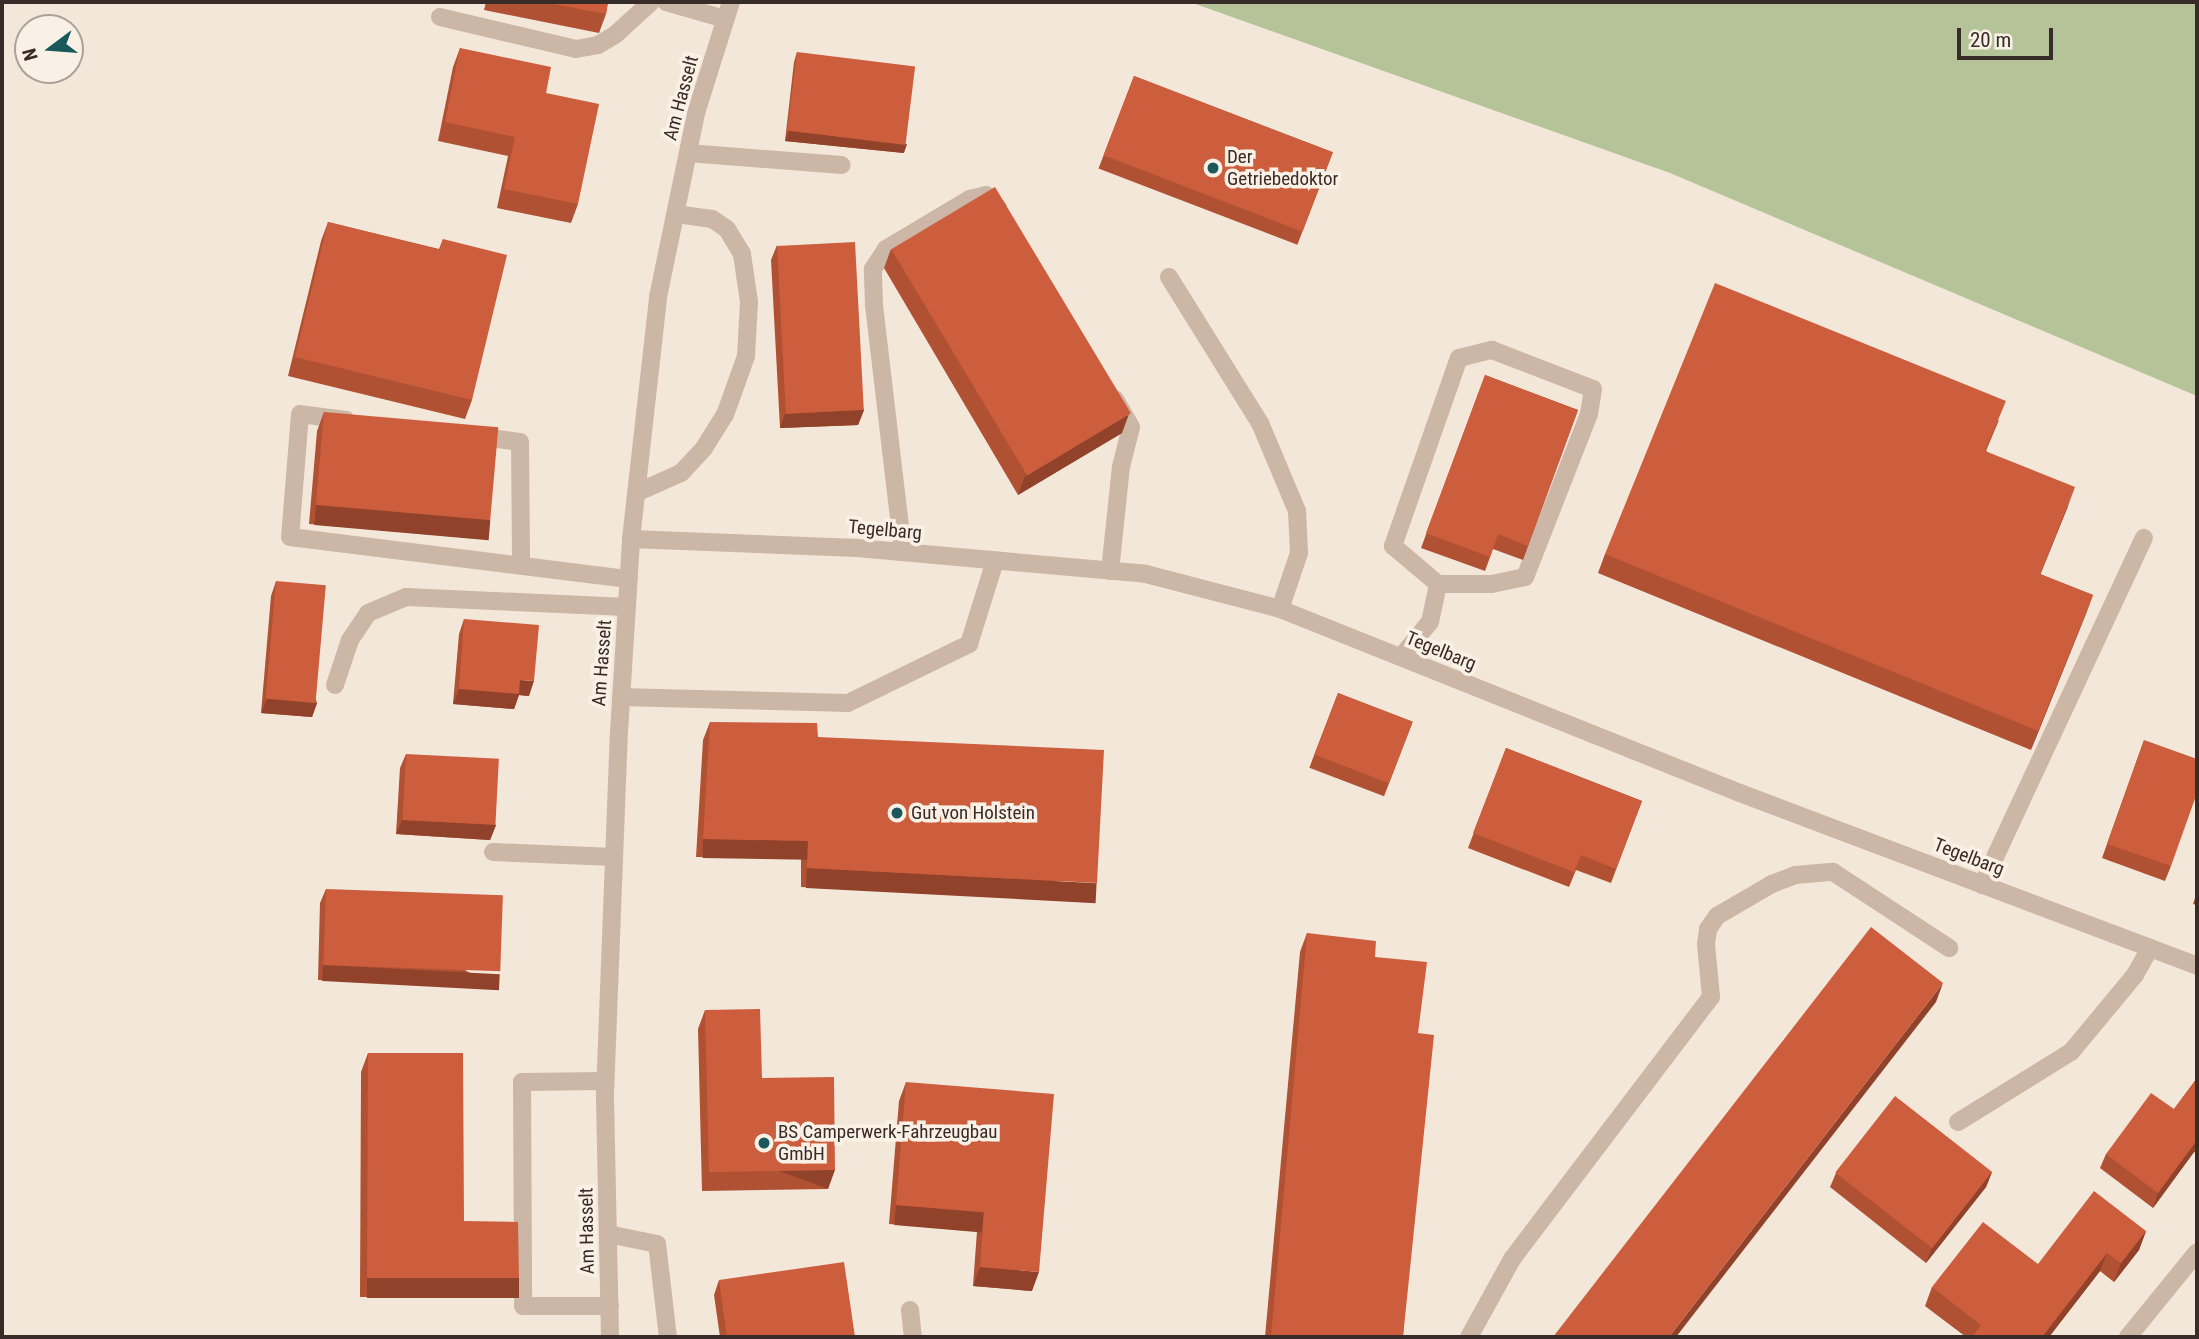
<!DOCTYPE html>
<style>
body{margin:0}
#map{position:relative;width:2199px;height:1339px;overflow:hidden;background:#f3e7da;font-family:"Roboto Condensed",sans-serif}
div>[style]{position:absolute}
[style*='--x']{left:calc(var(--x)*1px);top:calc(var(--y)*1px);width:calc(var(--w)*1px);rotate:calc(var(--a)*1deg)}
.green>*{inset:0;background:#b5c399}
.service>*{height:18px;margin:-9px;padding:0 9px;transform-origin:9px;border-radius:9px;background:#ccb6a5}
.minor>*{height:18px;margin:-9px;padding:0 9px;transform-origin:9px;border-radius:9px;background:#ccb6a5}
.wall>*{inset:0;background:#b05134;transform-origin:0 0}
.shaded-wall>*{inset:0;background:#90422b;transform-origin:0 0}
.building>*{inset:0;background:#cd5e3d;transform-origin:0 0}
.dots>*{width:19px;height:19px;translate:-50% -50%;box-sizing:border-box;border:4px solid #faf1e6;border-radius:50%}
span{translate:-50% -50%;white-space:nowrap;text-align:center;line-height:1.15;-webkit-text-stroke:7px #faf1e6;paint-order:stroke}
.street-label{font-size:19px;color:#372c27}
.poi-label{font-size:19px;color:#372c27}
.left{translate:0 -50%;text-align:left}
.frame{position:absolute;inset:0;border:4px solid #372c27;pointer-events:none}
.north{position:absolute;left:14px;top:14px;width:70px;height:70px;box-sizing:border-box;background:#faf1e6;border:2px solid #aca29a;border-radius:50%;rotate:254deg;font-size:19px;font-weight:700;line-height:28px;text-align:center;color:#372c27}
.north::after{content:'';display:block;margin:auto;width:24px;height:32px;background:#1a585b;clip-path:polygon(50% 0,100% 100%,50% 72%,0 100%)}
.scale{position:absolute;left:1957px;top:28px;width:96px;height:32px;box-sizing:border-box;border:4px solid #372c27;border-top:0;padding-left:9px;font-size:21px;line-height:24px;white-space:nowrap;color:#372c27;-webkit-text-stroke:5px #faf1e6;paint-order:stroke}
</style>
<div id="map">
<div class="green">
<i style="clip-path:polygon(1190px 2px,2197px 2px,2197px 396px,1670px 173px)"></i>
</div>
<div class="service">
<i style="--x:666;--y:2;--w:61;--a:16.1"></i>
<i style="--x:440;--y:17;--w:140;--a:13.2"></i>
<i style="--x:576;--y:49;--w:22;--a:-10"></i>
<i style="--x:598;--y:45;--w:21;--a:-31"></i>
<i style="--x:616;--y:34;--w:47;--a:-42.4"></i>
<i style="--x:688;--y:153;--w:154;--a:4.5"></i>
<i style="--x:1169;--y:277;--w:172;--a:58.1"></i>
<i style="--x:1260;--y:423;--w:95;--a:67.2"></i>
<i style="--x:1297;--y:511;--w:42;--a:87.3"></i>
<i style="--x:1299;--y:553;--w:59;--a:108.7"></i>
<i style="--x:346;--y:420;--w:46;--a:-172.6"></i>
<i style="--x:300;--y:414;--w:123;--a:94.6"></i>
<i style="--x:290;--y:537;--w:341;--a:7.1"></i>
<i style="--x:474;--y:436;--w:46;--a:7.4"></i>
<i style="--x:520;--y:442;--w:123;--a:89.5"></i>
<i style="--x:636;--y:493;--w:49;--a:-24"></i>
<i style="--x:681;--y:473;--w:34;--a:-47"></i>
<i style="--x:704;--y:448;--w:39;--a:-58"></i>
<i style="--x:725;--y:415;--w:63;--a:-70.4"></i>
<i style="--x:746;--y:356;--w:54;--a:-86.8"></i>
<i style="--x:749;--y:302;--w:49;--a:-98.3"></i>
<i style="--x:742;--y:254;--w:29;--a:-121"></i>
<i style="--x:727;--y:229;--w:18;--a:-146"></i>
<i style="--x:712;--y:219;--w:37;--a:-172"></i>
<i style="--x:903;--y:552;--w:250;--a:-96.7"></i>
<i style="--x:874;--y:304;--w:35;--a:-92"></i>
<i style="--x:873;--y:269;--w:24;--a:-57"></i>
<i style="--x:886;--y:249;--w:98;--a:-30.8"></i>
<i style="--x:970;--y:199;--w:16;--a:-14"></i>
<i style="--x:986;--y:195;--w:18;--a:47"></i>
<i style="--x:1110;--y:571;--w:105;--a:-84"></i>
<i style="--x:1121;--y:467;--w:41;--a:-76"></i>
<i style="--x:1131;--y:427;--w:32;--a:-120"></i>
<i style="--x:1401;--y:657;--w:45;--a:-50.4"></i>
<i style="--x:1430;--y:622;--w:39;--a:-78"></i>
<i style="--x:1438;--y:584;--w:59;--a:-139.8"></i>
<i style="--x:1393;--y:546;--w:199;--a:-70.7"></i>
<i style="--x:1459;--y:358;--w:34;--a:-14"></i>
<i style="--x:1492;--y:350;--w:108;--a:21.1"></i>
<i style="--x:1593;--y:389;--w:25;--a:99"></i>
<i style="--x:1589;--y:414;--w:175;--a:111.4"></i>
<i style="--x:1525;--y:577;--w:34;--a:168"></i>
<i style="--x:1492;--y:584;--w:54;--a:180"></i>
<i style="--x:335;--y:685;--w:47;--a:-71.6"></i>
<i style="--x:350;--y:640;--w:32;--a:-56"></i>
<i style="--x:368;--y:613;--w:41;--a:-22.8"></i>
<i style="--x:406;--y:597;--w:221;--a:2.6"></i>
<i style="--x:621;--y:697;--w:227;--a:1.5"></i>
<i style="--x:848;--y:703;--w:135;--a:-26"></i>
<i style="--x:969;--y:644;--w:87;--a:-72.6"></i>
<i style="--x:493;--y:852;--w:121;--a:2.4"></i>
<i style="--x:1982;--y:885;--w:383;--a:-65"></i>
<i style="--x:605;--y:1081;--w:83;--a:179.3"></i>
<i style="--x:522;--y:1082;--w:224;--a:89.7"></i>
<i style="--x:523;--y:1306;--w:87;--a:0"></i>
<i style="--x:1958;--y:1122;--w:133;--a:-31.8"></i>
<i style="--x:2071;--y:1052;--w:100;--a:-50.3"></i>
<i style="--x:2135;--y:975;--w:31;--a:-61"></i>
<i style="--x:608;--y:1234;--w:50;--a:11.5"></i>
<i style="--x:657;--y:1244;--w:94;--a:83.3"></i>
<i style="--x:910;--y:1310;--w:27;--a:84"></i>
<i style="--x:1469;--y:1337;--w:89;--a:-61.1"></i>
<i style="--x:1512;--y:1259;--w:329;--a:-52.8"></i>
<i style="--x:1711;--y:997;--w:53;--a:-95.4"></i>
<i style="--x:1706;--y:944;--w:15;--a:-82"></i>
<i style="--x:1708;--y:929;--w:16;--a:-55"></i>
<i style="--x:1717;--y:916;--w:64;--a:-30.2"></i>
<i style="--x:1772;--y:884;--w:25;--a:-21"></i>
<i style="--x:1795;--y:875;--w:38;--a:-5"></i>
<i style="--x:1833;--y:872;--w:139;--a:33.2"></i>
</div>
<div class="minor">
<i style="--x:631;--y:539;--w:226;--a:2.3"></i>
<i style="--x:857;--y:548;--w:290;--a:5.1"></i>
<i style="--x:1146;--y:574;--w:138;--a:14.6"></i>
<i style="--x:1280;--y:609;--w:495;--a:21.8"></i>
<i style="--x:1740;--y:793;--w:489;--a:20.7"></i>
<i style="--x:610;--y:1337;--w:243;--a:-91.2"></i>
<i style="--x:605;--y:1094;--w:362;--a:-87.8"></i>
<i style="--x:619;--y:732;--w:193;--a:-86.4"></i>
<i style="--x:631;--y:539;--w:244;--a:-83.6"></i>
<i style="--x:658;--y:297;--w:188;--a:-78.3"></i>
<i style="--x:696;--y:113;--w:116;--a:-72.5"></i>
<i style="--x:2128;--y:1337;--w:109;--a:-50.9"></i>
</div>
<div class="wall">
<i style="clip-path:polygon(486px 2px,608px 2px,606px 14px,599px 33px,484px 10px)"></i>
<i style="clip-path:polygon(460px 48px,546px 93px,578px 204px,571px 223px,497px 208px,508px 156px,438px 141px,453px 67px)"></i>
<i style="clip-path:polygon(797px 52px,904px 153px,785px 141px,794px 62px)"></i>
<i style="left:1134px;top:76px;width:213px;height:99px;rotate:21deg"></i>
<i style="clip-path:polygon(328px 222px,439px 249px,443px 239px,472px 400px,465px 419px,288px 376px,321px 241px)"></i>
<i style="clip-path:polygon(777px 245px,864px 410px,858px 425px,780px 428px,771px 260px)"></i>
<i style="clip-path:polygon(891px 249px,1122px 433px,1018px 495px,884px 268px)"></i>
<i style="clip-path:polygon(1485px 375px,1578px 410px,1523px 560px,1493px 549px,1485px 571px,1421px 548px)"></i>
<i style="clip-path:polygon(324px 412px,490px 520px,483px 539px,309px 524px,317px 431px)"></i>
<i style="clip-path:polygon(1999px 420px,1986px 451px,2068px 506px,2040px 574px,2093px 595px,2031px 750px,1598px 573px,1605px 554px)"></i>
<i style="clip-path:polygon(276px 581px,317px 703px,312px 717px,261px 713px,271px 596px)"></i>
<i style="clip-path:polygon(464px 619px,529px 696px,519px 695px,514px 709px,453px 704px,459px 634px)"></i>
<i style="left:1338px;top:693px;width:80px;height:80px;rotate:21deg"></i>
<i style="clip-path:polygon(710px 722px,818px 737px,1091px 902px,801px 887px,801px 859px,696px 857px,703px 740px)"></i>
<i style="clip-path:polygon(2144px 740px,2171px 866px,2165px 881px,2102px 858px)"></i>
<i style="clip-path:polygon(1506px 748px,1642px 801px,1611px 883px,1576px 870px,1569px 887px,1468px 848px)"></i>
<i style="clip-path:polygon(406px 754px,496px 825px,490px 840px,396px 834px,400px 768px)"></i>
<i style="clip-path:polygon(326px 889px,494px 987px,318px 980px,320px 903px)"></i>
<i style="clip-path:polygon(2197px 892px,2197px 905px,2193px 904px)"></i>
<i style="clip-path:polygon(1307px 933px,1375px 957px,1418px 1033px,1403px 1337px,1265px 1337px,1300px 952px)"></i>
<i style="clip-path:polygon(705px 1010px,762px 1078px,828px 1189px,702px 1191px,698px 1029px)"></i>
<i style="clip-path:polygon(368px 1053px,464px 1221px,519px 1278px,512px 1297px,360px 1297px,361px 1072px)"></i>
<i style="clip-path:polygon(2197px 1078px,2197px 1154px,2194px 1152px,2153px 1208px,2100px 1168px,2106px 1154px,2174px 1109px)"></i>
<i style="clip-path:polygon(906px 1082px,1032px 1291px,973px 1286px,977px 1231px,889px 1224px,899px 1101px)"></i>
<i style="clip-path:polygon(1992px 1172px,1986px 1187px,1926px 1263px,1830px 1187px,1836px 1173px)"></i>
<i style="clip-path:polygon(2146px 1231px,2139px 1250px,2114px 1282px,2100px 1271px,2049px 1337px,1966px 1337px,1925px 1306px,1932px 1287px,2038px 1264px)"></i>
<i style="clip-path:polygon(719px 1280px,855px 1337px,720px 1337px,714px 1295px)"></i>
</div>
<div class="shaded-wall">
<i style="clip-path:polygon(789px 131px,907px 144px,904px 153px,785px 141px)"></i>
<i style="clip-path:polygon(864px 410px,858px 425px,780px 428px,785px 414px)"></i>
<i style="clip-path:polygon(1129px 414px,1122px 433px,1018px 495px,1025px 476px)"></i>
<i style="clip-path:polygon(2075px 487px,2068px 506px,2033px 593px,2040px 574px)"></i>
<i style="left:316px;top:505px;width:175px;height:20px;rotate:5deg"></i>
<i style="clip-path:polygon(2093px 595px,2086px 614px,2031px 750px,2038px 731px)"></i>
<i style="clip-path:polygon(520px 680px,534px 681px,529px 696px,519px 695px,514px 709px,453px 704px,459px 689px)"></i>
<i style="clip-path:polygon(267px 699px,317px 703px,312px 717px,261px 713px)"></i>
<i style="clip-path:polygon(402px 820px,496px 825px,490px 840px,396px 834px)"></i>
<i style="left:703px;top:839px;width:105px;height:19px;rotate:1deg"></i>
<i style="left:807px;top:868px;width:290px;height:20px;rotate:3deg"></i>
<i style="left:323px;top:965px;width:177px;height:16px;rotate:3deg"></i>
<i style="clip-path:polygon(1943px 983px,1936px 1002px,1676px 1337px,1669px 1337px)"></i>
<i style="clip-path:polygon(2197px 1140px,2194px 1152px,2153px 1208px,2158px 1193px)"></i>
<i style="left:835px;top:1170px;width:20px;height:126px;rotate:110deg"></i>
<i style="clip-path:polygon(1992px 1172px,1986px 1187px,1926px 1263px,1932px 1248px)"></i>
<i style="left:896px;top:1205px;width:88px;height:20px;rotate:5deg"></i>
<i style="clip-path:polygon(2146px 1231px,2139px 1250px,2114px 1282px,2121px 1263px)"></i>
<i style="clip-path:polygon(2107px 1253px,2100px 1271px,2049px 1337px,2042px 1337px)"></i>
<i style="clip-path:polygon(980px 1267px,1039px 1272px,1032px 1291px,973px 1286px)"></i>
<i style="left:367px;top:1278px;width:152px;height:20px"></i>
</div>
<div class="building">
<i style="clip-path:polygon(543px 2px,608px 2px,606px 14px)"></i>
<i style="clip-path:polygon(460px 48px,551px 67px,546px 93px,599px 104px,578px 204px,504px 189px,515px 137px,445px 122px)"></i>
<i style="left:797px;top:52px;width:119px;height:79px;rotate:7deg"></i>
<i style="left:1134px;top:76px;width:213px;height:85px;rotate:21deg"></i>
<i style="left:995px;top:187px;width:264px;height:121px;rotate:59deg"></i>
<i style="clip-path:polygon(328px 222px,440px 250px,443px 239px,507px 255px,472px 400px,295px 357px)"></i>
<i style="left:855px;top:242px;width:168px;height:78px;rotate:87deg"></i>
<i style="clip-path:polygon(1715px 283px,2006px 401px,1985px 451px,2075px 487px,2040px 574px,2093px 595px,2038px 731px,1605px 554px)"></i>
<i style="clip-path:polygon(1485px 375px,1578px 410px,1528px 546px,1498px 534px,1490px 557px,1426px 533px)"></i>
<i style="left:324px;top:412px;width:175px;height:93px;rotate:5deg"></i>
<i style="left:276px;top:581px;width:50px;height:118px;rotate:5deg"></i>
<i style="clip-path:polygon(464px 619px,539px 625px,534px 681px,520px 680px,519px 694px,459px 689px)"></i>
<i style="left:1338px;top:693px;width:80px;height:66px;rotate:21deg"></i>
<i style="clip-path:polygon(710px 722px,817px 723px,818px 737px,1104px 750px,1097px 883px,807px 868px,808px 841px,703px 839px)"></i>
<i style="clip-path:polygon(2144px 740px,2197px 759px,2197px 793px,2171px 866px,2107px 844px)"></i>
<i style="clip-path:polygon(1506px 748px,1642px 801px,1616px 869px,1581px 855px,1574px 872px,1473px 833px)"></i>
<i style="left:406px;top:754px;width:93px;height:66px;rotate:3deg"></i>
<i style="left:326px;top:889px;width:177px;height:76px;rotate:2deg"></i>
<i style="clip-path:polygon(1871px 927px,1943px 983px,1669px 1337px,1553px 1337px)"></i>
<i style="clip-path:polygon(1307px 933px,1376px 941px,1375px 957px,1427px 962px,1418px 1033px,1434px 1035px,1403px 1337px,1271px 1337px)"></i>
<i style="clip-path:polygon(760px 1009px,762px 1078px,834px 1077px,835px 1170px,709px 1172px,705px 1010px)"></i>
<i style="clip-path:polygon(368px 1053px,463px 1053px,464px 1221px,518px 1222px,519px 1278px,367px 1278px)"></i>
<i style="clip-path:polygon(2197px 1078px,2197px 1140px,2158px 1193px,2106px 1154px,2151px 1093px,2174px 1109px)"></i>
<i style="clip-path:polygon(906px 1082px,1054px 1094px,1039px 1272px,980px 1267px,984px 1212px,896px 1205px)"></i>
<i style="left:1895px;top:1096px;width:123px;height:97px;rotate:38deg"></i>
<i style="clip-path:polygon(2094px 1191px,2146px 1231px,2121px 1263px,2107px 1253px,2042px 1337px,1972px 1337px,1981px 1325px,1932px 1287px,1983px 1222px,2038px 1264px)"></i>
<i style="clip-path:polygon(844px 1262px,855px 1337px,727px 1337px,719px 1280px)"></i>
</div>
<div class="dots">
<i style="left:1213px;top:168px;background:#1a585b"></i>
<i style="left:897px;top:813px;background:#1a585b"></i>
<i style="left:764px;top:1143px;background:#1a585b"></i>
</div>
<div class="street-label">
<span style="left:681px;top:98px;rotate:-75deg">Am Hasselt</span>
<span style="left:885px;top:530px;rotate:5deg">Tegelbarg</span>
<span style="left:1441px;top:651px;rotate:22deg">Tegelbarg</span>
<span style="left:602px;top:663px;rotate:-86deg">Am Hasselt</span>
<span style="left:1969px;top:857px;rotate:21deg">Tegelbarg</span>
<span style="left:587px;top:1231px;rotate:-91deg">Am Hasselt</span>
</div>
<div class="poi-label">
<span class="left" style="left:1227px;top:168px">Der<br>Getriebedoktor</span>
<span class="left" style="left:911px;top:813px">Gut von Holstein</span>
<span class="left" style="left:778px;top:1143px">BS Camperwerk-Fahrzeugbau<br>GmbH</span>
</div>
<div class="frame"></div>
<div class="north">N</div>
<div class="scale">20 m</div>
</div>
